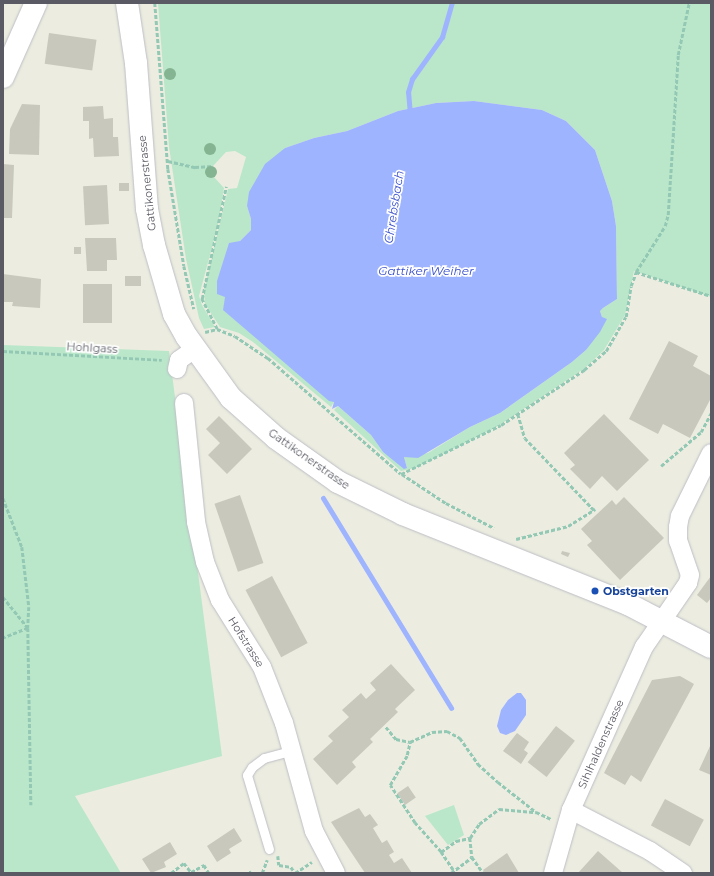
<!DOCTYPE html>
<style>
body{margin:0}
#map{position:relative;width:714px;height:876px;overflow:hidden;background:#ecede0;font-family:Montserrat,sans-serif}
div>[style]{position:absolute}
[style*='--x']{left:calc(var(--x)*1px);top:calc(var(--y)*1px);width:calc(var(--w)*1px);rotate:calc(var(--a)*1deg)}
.green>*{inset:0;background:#bae7ca}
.water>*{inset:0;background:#9fb4ff}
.stream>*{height:5px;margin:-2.5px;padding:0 2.5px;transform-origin:2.5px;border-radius:2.5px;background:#9fb4ff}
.building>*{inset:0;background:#c8c8bd;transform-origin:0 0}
.path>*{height:2.5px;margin-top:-1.25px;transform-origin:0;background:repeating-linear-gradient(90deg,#93c8b5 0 4px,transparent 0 6px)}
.roads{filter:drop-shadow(0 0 1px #bdbdc5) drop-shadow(0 0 1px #bdbdc5)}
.lane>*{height:9px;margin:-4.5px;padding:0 4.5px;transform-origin:4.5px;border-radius:4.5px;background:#fff}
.street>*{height:18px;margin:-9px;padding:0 9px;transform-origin:9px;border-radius:9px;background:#fff}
.secondary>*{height:22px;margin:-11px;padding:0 11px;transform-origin:11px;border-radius:11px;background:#fff}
.trees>*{width:12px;height:12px;margin:-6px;border-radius:50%;background:#84b491}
.dots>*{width:11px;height:11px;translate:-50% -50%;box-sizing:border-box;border:2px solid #fff;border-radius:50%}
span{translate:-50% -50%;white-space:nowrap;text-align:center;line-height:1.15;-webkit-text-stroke:3.5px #fff;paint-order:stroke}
.street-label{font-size:11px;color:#595a63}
.transit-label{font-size:11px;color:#164399;font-weight:700}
.left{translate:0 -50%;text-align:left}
.water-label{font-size:12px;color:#394eca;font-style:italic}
.frame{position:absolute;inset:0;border:4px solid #595a63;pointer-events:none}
</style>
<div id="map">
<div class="green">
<i style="clip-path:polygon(158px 3px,711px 3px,711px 297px,634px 271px,625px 315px,604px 350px,585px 368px,495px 428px,415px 468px,401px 471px,334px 410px,338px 406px,371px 435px,383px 452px,407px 468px,404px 457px,428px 453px,470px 427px,500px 413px,572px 362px,586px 350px,602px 317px,600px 311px,603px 308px,617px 299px,616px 226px,612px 201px,595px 150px,566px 121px,542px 110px,474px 101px,436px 103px,398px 111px,347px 131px,314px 138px,285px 148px,247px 206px,251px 219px,251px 230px,240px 241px,225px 296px,334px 402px,331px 407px,253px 342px,239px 333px,220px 327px,205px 304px,204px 290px,228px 189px,237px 188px,246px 157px,235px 151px,226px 152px,213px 166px,214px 177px,224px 188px,218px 225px,199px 296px,202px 305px,215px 327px,204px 329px,199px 318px,186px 259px,169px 147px)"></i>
<i style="clip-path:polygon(3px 345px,169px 351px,222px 756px,75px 796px,121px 873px,3px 873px)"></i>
<i style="clip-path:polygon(454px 805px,464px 835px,448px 845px,425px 816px)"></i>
</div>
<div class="water">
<i style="clip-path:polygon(474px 101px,542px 110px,566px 121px,595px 150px,612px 201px,616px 226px,617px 299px,603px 308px,600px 311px,602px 317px,607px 319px,600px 332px,586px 350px,572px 362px,500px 413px,470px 427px,418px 458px,404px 457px,407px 468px,404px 469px,383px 452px,371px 435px,338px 406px,332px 409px,334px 402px,329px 401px,223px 310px,225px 297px,217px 294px,217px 281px,229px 243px,240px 241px,251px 230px,251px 219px,247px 206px,249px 192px,265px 164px,285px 148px,314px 138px,347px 131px,398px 111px,436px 103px)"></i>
<i style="clip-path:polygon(517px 693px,521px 693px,526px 700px,526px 715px,515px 731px,506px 735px,500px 733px,497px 726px,501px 710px,508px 700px)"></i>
</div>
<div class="stream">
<i style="--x:410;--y:114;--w:22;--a:-95"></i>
<i style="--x:408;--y:92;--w:14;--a:-73"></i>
<i style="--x:412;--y:79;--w:52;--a:-54.5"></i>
<i style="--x:442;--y:37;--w:35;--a:-74"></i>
<i style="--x:323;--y:498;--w:246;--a:58.6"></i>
</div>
<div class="building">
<i style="left:49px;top:33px;width:48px;height:31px;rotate:8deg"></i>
<i style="clip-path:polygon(22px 104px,40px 105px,39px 155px,9px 154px,10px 129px)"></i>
<i style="clip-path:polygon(103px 106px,104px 119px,113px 118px,113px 137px,118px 137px,119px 156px,94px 157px,93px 138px,89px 139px,89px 121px,83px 121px,83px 107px)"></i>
<i style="clip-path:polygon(3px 164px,14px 165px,12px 218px,3px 218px)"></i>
<i style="left:129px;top:183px;width:8px;height:10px;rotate:90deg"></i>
<i style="left:107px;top:185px;width:39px;height:24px;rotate:87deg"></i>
<i style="clip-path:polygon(85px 238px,116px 238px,117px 260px,107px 260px,107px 271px,87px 271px)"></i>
<i style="left:74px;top:247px;width:7px;height:7px"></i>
<i style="clip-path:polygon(3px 274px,41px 279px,40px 308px,12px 306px,13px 302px,3px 302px)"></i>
<i style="left:141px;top:276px;width:10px;height:16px;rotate:90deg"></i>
<i style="left:83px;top:284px;width:29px;height:39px"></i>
<i style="clip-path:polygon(669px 341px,698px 356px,693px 366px,711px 376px,711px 398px,690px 438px,663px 424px,658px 434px,629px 419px)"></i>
<i style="clip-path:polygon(604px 414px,649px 460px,617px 491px,602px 476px,590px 489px,570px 469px,575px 465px,564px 453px)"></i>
<i style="clip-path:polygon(219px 416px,252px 449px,227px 474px,208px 455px,220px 443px,206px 429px)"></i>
<i style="left:240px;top:495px;width:72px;height:27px;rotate:71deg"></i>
<i style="clip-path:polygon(624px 497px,664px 538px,620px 580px,587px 545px,592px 541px,581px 529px,612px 500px,616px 505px)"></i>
<i style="clip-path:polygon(562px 551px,570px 553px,568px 557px,561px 554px)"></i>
<i style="left:272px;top:576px;width:76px;height:30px;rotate:62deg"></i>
<i style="clip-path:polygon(711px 576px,711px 598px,707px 603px,697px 595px)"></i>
<i style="clip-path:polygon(391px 664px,415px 690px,395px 709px,398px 712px,370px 739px,373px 742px,352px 762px,356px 767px,337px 785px,313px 759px,333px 741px,328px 736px,349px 717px,342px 710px,361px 693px,366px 699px,376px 690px,370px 683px)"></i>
<i style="clip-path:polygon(680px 676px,694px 684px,641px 782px,631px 775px,625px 785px,604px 773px,652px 680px)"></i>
<i style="left:556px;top:726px;width:24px;height:46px;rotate:38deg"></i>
<i style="clip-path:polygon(517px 733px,529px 742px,524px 750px,528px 753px,521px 764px,503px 751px)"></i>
<i style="clip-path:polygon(711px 744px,711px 775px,699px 770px)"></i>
<i style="left:408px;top:786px;width:14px;height:13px;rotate:56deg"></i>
<i style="left:665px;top:799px;width:44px;height:30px;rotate:28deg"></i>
<i style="clip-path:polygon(359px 808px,365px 817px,370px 814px,378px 825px,373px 828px,382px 843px,387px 840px,394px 852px,389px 855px,394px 863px,402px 858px,412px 873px,365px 873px,331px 822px)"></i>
<i style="clip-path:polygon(234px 828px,242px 841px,229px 849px,231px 853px,217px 862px,207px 846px)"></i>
<i style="clip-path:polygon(170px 842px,177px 854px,164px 862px,166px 867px,151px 873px,142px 859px)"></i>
<i style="clip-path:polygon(598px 851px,623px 873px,578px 873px)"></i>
<i style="clip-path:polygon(507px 853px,519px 873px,485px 873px,483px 870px)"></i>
</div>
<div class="path">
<i style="--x:155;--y:3;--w:167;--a:85.5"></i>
<i style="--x:168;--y:169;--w:98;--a:80.6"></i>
<i style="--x:184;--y:266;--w:44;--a:76.9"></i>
<i style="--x:168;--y:161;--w:28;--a:13"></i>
<i style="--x:195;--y:167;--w:18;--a:-3"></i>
<i style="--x:636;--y:272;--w:79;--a:17.7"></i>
<i style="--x:217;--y:329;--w:34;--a:-117"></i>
<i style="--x:202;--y:299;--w:115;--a:-77.9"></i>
<i style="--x:205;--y:332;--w:12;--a:-14"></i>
<i style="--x:217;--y:329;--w:19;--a:21"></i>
<i style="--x:235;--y:336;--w:40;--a:34"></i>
<i style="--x:268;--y:358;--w:176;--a:41.1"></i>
<i style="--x:401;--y:474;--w:111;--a:-26.1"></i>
<i style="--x:501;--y:425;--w:100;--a:-33.5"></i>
<i style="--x:584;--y:370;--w:29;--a:-41"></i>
<i style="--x:606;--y:351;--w:39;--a:-60"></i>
<i style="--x:626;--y:317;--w:31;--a:-81"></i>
<i style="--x:631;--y:286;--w:15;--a:-70"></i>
<i style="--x:636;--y:272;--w:54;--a:-57.8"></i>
<i style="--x:665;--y:226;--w:11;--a:-75"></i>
<i style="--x:668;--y:215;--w:160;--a:-86.4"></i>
<i style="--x:678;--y:55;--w:53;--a:-78.1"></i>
<i style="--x:3;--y:351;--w:159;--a:3.2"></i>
<i style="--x:518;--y:414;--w:25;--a:74"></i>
<i style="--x:525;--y:438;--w:100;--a:46.2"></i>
<i style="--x:661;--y:466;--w:52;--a:-40.4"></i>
<i style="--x:701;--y:432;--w:21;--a:-62"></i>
<i style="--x:402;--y:474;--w:53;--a:33.4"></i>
<i style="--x:446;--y:503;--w:54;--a:27.5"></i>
<i style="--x:3;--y:498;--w:53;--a:68.8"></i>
<i style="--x:22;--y:547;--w:60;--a:83.3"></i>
<i style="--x:29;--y:607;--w:21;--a:93"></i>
<i style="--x:28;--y:628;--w:27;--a:158"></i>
<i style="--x:516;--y:539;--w:54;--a:-14"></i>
<i style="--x:568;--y:526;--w:32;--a:-32"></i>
<i style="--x:3;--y:597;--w:40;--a:51"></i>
<i style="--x:28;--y:628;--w:177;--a:89"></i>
<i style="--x:386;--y:727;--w:16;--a:50"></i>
<i style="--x:396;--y:739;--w:14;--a:12"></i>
<i style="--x:470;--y:838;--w:17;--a:-57"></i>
<i style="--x:479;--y:824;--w:25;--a:-37"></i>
<i style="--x:499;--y:809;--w:37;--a:5"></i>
<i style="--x:441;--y:852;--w:19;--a:-36"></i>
<i style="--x:456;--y:841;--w:14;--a:-12"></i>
<i style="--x:470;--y:838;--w:19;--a:84"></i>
<i style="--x:472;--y:857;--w:19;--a:55"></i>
<i style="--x:278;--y:856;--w:9;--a:84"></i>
<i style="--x:279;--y:865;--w:12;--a:9"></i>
<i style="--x:291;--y:867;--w:7;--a:56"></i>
<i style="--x:295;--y:873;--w:20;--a:-33"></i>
<i style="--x:453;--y:870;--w:22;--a:-124"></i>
<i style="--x:441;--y:852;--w:39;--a:-132"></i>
<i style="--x:415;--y:823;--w:45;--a:-123.3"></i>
<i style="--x:390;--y:785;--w:34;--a:-60"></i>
<i style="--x:407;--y:755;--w:13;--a:-77"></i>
<i style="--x:410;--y:742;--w:24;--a:-24"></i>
<i style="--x:432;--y:732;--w:15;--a:-4"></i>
<i style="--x:447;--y:731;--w:15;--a:28"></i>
<i style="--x:460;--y:738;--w:32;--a:55"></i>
<i style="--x:478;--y:764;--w:27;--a:42"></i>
<i style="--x:498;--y:782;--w:48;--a:38.3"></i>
<i style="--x:536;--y:812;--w:17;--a:25"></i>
<i style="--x:249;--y:871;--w:3;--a:45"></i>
<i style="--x:171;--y:873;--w:16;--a:-38"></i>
<i style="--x:184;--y:863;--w:11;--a:52"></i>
<i style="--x:191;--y:872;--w:15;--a:-28"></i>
<i style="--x:204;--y:865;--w:9;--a:58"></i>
<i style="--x:262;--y:873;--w:14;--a:-69"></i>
<i style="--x:451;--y:873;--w:26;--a:-37"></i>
</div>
<div class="roads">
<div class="lane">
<i style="--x:269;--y:849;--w:77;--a:-106.6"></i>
<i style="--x:247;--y:775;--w:9;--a:-58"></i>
<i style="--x:252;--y:767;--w:15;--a:-37"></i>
<i style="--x:264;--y:758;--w:28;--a:-15"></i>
</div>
<div class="street">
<i style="--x:177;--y:369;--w:9;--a:-77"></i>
<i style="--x:179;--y:360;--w:19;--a:-35"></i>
<i style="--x:184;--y:403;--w:120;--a:84.2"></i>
<i style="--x:196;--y:522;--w:41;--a:77.3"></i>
<i style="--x:205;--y:562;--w:41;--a:68.5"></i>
<i style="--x:220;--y:600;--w:79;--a:57.9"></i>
<i style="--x:262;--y:667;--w:60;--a:68.6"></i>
<i style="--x:284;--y:723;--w:112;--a:74.5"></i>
<i style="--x:314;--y:831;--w:47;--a:62.4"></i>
<i style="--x:571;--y:810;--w:89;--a:27.4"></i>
<i style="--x:650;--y:851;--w:40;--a:34"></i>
<i style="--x:553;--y:873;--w:66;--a:-74.1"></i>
<i style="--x:571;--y:810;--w:179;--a:-65.9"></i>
<i style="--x:644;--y:647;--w:78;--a:-55.5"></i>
<i style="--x:688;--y:583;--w:8;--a:-76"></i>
<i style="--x:690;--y:575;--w:36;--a:-109"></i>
<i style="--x:678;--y:541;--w:14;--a:-90"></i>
<i style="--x:678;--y:527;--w:11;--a:-80"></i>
<i style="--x:680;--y:516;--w:70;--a:-63.8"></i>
</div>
<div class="secondary">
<i style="--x:127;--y:3;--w:61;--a:81.5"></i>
<i style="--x:136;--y:63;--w:146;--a:85.7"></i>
<i style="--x:147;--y:209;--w:37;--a:79"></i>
<i style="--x:154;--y:245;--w:72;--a:73.8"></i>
<i style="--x:174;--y:314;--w:26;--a:61"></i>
<i style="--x:187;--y:337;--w:75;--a:54.2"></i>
<i style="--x:231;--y:398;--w:60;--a:41.6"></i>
<i style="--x:276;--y:438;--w:76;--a:35.4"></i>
<i style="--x:338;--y:482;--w:72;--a:26.2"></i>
<i style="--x:403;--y:514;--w:242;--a:21.8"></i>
<i style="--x:628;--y:604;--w:93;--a:27.4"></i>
<i style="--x:3;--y:77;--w:81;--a:-66"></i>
</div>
</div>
<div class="trees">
<i style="left:170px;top:74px"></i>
<i style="left:210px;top:149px"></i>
<i style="left:211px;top:172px"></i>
</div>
<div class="dots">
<i style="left:595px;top:591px;background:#1a4fb4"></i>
</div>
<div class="street-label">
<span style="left:147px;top:183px;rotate:-96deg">Gattikonerstrasse</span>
<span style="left:92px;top:348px;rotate:3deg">Hohlgass</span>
<span style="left:309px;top:459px;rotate:35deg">Gattikonerstrasse</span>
<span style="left:246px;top:642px;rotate:58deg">Hofstrasse</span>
<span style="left:601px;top:744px;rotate:-66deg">Sihlhaldenstrasse</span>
</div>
<div class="transit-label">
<span class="left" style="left:603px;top:591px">Obstgarten</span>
</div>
<div class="water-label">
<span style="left:394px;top:207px;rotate:-81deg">Chrebsbach</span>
<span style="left:426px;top:271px">Gattiker Weiher</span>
</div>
<div class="frame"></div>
</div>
